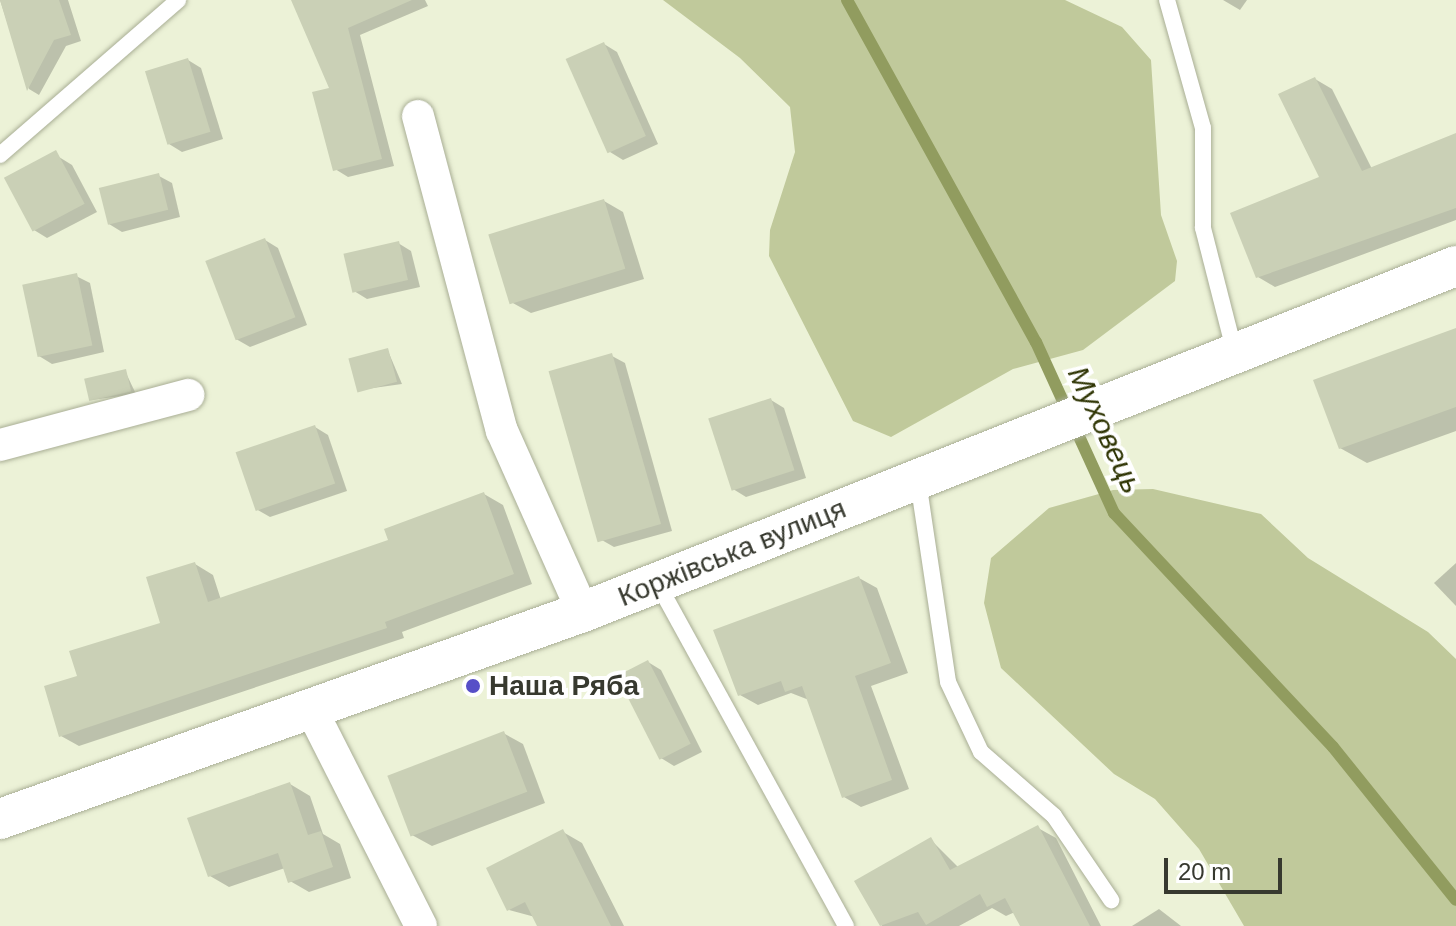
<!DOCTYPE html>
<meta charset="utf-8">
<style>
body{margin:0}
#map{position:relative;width:1456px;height:926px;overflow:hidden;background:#ecf2d7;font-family:Helvetica,sans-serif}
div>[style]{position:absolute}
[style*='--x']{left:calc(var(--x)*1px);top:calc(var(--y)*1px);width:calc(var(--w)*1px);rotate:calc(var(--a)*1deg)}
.green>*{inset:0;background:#c0c99b}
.shadow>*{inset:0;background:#0003}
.stream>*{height:12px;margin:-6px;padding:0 6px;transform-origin:6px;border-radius:6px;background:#919c5f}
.building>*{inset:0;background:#cad0b6;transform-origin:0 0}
.roads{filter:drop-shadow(0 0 2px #a9ae95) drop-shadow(0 0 2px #a9ae95)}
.service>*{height:16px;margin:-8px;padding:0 8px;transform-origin:8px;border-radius:8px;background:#fff}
.minor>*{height:32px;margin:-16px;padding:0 16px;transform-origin:16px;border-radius:16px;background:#fff}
.tertiary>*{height:40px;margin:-20px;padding:0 20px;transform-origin:20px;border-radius:20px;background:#fff}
.dots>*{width:22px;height:22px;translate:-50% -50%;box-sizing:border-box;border:4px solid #fff;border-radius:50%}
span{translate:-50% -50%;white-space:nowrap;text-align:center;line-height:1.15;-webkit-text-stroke:8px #fff;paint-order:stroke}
.street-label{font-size:28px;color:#37392f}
.poi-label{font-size:28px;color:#37392f;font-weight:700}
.left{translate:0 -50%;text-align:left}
.water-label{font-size:30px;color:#303605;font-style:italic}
.scale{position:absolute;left:1164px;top:858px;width:118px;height:36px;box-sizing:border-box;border:4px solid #37392f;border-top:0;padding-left:10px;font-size:24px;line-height:28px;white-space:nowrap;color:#37392f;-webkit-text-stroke:6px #fff;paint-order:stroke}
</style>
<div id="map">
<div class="green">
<i style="clip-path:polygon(663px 0,1065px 0,1122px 27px,1151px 60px,1161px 215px,1177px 261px,1175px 281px,1083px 350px,1013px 369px,891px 437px,853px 421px,769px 256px,770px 230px,795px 152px,790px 107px,740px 58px)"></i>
<i style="clip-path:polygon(1153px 489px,1261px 514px,1308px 558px,1428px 632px,1456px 659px,1456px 926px,1244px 926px,1199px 849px,1155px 799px,1114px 774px,1001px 668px,984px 603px,991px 558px,1049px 508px,1113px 490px)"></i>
</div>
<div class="shadow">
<i style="clip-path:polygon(0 0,68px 0,81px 41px,66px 46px,39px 95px,29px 89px)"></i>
<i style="clip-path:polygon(293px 0,425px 0,428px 6px,360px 35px,394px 166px,348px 177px,335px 169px,332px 89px)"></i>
<i style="clip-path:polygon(1223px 0,1247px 0,1240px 10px)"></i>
<i style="clip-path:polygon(604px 44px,617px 52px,658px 144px,623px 160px,610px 152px)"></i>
<i style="clip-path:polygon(188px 60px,201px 68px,223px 139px,182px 152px,169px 144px)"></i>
<i style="clip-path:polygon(1315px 79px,1332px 89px,1372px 169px,1456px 135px,1456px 220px,1275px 287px,1258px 277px,1322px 178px)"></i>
<i style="clip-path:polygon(59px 157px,72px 165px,97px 212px,47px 238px,34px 230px)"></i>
<i style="clip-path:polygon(159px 176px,172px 183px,180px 217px,122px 232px,109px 224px)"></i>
<i style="clip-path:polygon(604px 201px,623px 212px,644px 279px,531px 313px,511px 302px)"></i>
<i style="clip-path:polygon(265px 240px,278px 248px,307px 325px,250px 347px,236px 339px)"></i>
<i style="clip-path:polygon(398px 243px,411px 251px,420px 287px,367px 299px,354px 291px)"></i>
<i style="clip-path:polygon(76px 276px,90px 283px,104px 352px,52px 364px,39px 356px)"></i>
<i style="clip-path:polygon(1456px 330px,1456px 431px,1367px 463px,1340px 448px)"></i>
<i style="clip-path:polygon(388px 351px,402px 384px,359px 390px)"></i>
<i style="clip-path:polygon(612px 356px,625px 363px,672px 531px,614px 547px,600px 539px)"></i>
<i style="clip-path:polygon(125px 371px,136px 394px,91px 400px)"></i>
<i style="clip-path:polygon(771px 400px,784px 408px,806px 478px,746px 497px,733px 489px)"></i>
<i style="clip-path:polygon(315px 427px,328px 435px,347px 491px,270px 517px,256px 509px)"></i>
<i style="clip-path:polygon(484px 494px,503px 505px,532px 584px,402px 632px,404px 638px,79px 746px,61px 736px,79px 677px,162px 624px,195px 564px,213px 575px,221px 600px,390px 541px)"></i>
<i style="clip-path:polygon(1456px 563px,1456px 606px,1434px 583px)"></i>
<i style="clip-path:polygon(859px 578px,877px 588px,908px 673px,871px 686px,909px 789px,861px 807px,844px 797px,809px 700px,791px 693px,758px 705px,740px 695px)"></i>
<i style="clip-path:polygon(648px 662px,661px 670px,702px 752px,674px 766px,661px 758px)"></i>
<i style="clip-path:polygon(503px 733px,523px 744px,545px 803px,432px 846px,412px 835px)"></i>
<i style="clip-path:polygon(290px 784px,310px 796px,323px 834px,340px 844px,351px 878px,309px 892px,290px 881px,285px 868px,229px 887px,210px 876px)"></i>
<i style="clip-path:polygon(1038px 828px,1056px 838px,1101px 926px,1022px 926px,1015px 912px,1006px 916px,992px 908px,959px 926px,882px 926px,857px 882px,931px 840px,959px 868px)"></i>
<i style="clip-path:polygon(563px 832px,582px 843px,624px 926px,539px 926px,535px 917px,509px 910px)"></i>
<i style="clip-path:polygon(1159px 909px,1181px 926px,1132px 926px)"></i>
</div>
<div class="stream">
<i style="--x:847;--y:0;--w:391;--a:61.1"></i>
<i style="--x:1036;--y:342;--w:188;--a:65.5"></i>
<i style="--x:1114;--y:513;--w:320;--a:46.9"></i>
<i style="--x:1333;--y:747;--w:196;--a:51.2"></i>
</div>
<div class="building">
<i style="clip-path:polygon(0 0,59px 0,71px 35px,54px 40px,27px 91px)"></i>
<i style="clip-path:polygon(291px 0,412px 0,348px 28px,382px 159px,333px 171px,312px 92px,329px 88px)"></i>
<i style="left:604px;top:42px;width:103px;height:42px;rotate:66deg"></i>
<i style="left:188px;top:58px;width:77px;height:45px;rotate:73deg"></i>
<i style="clip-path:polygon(1315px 77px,1362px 171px,1456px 133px,1456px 208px,1256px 278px,1230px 213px,1319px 177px,1278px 94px)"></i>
<i style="left:56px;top:150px;width:61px;height:59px;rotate:62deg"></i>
<i style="left:159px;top:173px;width:38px;height:62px;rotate:76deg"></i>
<i style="left:604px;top:199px;width:73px;height:121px;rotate:73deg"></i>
<i style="left:265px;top:238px;width:85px;height:64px;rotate:69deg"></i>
<i style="left:399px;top:241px;width:40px;height:57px;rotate:77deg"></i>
<i style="left:77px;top:273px;width:74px;height:56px;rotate:78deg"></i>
<i style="clip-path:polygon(1456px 328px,1456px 407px,1339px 449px,1313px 380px)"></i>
<i style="left:388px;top:348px;width:35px;height:41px;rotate:75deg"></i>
<i style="left:612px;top:353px;width:178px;height:66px;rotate:74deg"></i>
<i style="left:126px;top:369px;width:23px;height:43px;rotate:77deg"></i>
<i style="left:771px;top:398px;width:76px;height:66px;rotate:72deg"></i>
<i style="left:315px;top:425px;width:62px;height:84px;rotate:71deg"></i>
<i style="clip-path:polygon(484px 492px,514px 574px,385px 622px,387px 628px,59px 737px,44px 686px,77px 676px,69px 651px,160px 623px,146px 577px,195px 562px,208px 602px,388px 540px,384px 529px)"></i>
<i style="clip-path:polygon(859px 576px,891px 663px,855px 676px,892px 780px,842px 798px,802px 686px,785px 692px,781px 681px,738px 696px,713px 630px)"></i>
<i style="left:648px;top:660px;width:94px;height:35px;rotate:63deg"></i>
<i style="left:504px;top:731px;width:65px;height:125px;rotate:69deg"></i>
<i style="clip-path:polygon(290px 782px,308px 835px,321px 831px,333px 867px,288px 883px,278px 853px,208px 877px,187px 818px)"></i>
<i style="clip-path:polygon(1038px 825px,1090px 926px,1020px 926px,1005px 898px,987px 907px,980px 894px,926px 925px,918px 912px,880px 926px,854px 881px,931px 837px,950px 870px)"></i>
<i style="clip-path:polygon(563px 829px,611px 926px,537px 926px,525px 902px,507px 911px,486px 868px)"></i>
</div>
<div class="roads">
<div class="service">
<i style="--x:1167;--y:0;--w:133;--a:74.3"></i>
<i style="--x:1203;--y:128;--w:100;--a:90"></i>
<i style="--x:1203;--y:228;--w:130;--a:75.7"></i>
<i style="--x:0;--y:155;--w:236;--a:-41"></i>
<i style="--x:918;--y:481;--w:203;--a:81.5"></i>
<i style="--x:948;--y:682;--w:77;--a:64.8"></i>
<i style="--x:981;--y:752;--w:97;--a:41.2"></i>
<i style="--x:1054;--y:816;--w:102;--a:55.8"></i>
<i style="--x:658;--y:584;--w:390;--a:61.2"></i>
</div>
<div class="minor">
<i style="--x:418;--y:116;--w:326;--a:75.1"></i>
<i style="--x:502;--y:431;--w:198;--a:65.9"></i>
<i style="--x:0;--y:445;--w:195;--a:-14.9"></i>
<i style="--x:311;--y:709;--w:243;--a:63.1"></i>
</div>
<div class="tertiary">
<i style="--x:0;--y:819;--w:619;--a:-19.55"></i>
<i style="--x:583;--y:612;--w:939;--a:-21.62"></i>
</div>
</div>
<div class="dots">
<i style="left:473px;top:686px;background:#574fc7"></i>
</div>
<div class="street-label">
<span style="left:732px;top:553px;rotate:-22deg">Коржівська вулиця</span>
</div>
<div class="poi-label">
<span class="left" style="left:489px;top:686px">Наша Ряба</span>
</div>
<div class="water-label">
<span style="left:1105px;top:430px;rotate:65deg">Муховець</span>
</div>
<div class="scale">20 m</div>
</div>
